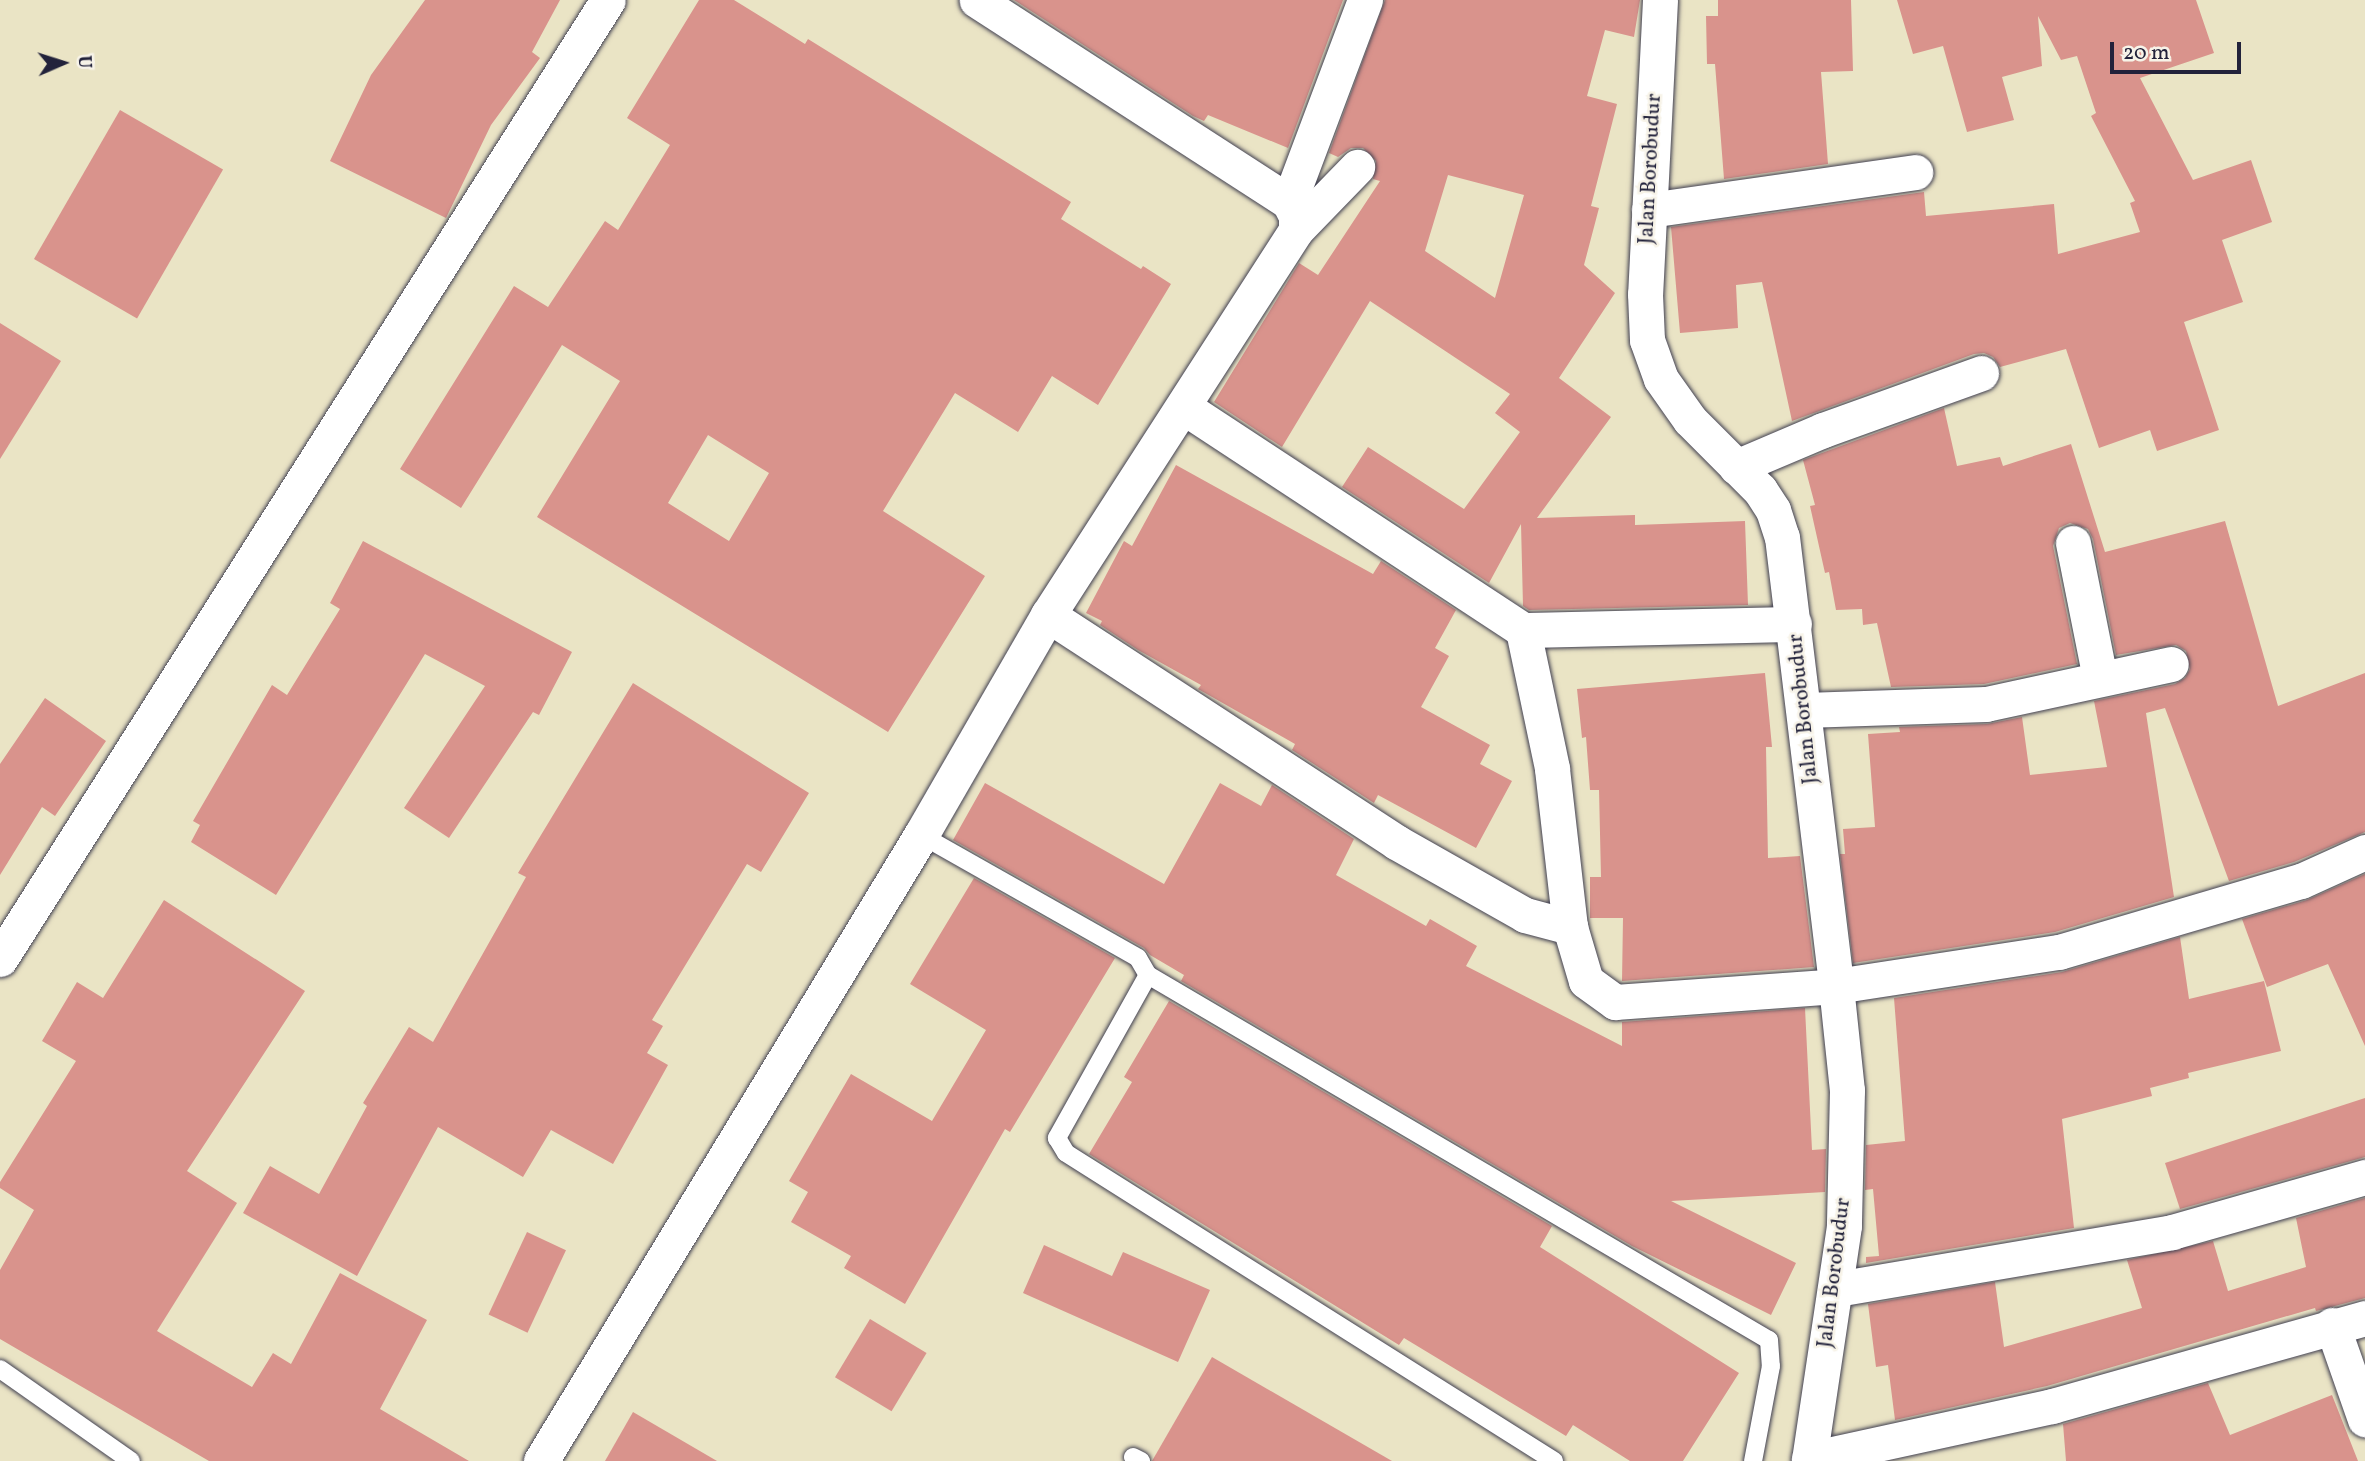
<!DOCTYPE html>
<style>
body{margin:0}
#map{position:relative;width:2365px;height:1461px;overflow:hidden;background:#eae4c5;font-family:Vollkorn,serif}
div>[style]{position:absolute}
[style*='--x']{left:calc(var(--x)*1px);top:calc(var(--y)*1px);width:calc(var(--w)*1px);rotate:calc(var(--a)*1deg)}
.building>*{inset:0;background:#d9938c;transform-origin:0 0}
.roads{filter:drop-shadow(0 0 2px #403f50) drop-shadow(0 0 2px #403f50)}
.service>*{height:18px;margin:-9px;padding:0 9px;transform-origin:9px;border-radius:9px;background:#fff}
.minor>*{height:35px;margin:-17.5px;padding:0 17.5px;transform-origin:17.5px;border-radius:17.5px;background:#fff}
span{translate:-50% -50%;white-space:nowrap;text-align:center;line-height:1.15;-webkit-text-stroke:5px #f7f3e8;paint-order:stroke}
.street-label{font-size:21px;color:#22223b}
.north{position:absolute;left:28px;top:28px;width:70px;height:70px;-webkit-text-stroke:5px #f7f3e8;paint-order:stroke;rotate:87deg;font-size:19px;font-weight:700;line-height:28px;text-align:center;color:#22223b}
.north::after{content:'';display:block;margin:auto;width:24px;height:32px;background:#22223b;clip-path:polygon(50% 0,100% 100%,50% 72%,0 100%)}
.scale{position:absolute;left:2110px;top:42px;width:131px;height:32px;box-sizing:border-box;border:4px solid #22223b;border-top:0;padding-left:9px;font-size:21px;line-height:24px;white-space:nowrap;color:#22223b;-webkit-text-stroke:5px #f7f3e8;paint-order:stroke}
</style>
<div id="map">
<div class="building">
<i style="clip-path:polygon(425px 0,560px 0,532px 52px,540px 58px,491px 125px,446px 218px,330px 161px,371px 75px)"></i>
<i style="clip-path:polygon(evenodd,699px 0,734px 0,805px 44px,808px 39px,1071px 202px,1061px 219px,1141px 269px,1143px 266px,1171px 284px,1098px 405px,1052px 376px,1018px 432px,955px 393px,883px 511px,985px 576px,888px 732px,537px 517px,620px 381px,562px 345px,461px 508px,400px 469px,514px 286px,548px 307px,605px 221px,618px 230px,670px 145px,627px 118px,699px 0,708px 435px,769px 473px,729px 541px,668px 503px,708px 435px)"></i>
<i style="clip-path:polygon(1014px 0,1343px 0,1288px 148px,1208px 115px,1204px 121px,1193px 116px)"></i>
<i style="clip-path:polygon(evenodd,1385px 0,1640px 0,1634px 37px,1605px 30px,1587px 96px,1617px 104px,1591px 206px,1599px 208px,1584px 265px,1615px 293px,1559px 378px,1611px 417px,1537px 518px,1635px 515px,1635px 525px,1745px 521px,1748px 605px,1529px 610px,1523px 606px,1521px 524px,1489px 583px,1342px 487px,1368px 447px,1464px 509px,1520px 432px,1495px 413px,1510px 394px,1370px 301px,1282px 447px,1214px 402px,1299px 263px,1318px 275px,1380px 181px,1373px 179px,1376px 161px,1363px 148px,1351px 148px,1338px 157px,1329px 153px,1385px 0,1448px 175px,1524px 195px,1495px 298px,1425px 251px,1448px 175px)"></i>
<i style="clip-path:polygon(1718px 0,1851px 0,1853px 71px,1821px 72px,1828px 164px,1724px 179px,1715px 64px,1707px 64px,1706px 16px,1718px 16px)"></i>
<i style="clip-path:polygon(1897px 0,2196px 0,2214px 53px,2140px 78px,2193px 180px,2251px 160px,2272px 222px,2222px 240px,2243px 302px,2184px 322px,2219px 430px,2157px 451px,2150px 430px,2099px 448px,2066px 349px,2000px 367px,1993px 357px,1984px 353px,1974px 354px,1792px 421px,1762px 282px,1736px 285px,1738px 328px,1680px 333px,1671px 227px,1924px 192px,1926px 216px,2054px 204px,2058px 254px,2140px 232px,2130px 203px,2135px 201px,2091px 116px,2096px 113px,2077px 56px,2061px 60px,2038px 16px,2042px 66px,2002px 77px,2014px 120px,1967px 132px,1943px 46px,1913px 54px)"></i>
<i style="left:120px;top:110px;width:119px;height:172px;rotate:30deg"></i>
<i style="clip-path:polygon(0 323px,61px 361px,0 459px)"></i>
<i style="clip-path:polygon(1944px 408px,1957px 466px,2000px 457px,2003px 466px,2071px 444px,2105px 552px,2225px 521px,2278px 706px,2365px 673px,2365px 832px,2294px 862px,2229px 881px,2165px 708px,2146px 713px,2174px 897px,2055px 932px,1853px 963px,1840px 854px,1845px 854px,1843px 829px,1875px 827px,1868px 734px,1900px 732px,1899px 727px,1987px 724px,2022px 717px,2030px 775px,2107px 767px,2094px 701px,2175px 684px,2185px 678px,2190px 669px,2186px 651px,2176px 645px,2116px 655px,2093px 539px,2088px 529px,2070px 523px,2059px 528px,2053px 546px,2077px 664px,1984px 684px,1891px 687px,1877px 623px,1863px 625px,1862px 609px,1836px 610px,1829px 572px,1825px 573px,1810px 506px,1815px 505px,1803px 460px)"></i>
<i style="clip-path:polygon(1176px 465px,1373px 574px,1381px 561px,1456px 610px,1435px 648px,1449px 656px,1421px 707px,1490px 745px,1480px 764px,1512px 781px,1476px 848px,1378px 795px,1374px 803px,1292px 750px,1295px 744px,1198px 689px,1201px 685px,1138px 650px,1100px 625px,1102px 621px,1086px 613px,1124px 541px,1132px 546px)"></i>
<i style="clip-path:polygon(363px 541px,572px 652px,539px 715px,533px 712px,449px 838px,404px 808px,485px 686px,425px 654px,276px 895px,191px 842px,200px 825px,193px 821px,272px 685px,287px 695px,340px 609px,330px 603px)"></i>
<i style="clip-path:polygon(1765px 673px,1772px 747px,1766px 747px,1768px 858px,1800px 856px,1814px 967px,1622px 981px,1623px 918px,1590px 918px,1590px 877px,1601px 877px,1599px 790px,1590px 790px,1586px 737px,1582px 738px,1577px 689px)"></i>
<i style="clip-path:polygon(633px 683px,809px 793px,761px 872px,747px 864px,652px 1020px,663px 1026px,647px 1053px,668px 1065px,613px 1164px,551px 1130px,523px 1177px,438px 1127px,357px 1276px,243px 1213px,270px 1166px,319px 1194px,367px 1106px,363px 1103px,409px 1027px,433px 1042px,526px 877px,518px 873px)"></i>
<i style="clip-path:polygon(45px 698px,106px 741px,55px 816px,42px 807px,0 875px,0 764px)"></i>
<i style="clip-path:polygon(985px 783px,1164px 884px,1220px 783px,1261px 806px,1272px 785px,1354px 839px,1336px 875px,1426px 926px,1430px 919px,1477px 946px,1466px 966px,1622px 1046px,1622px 1022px,1805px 1008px,1812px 1150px,1826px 1149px,1825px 1192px,1671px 1201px,1796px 1263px,1771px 1315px,1632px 1246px,1181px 981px,1184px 975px,1150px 955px,1144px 948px,953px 840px)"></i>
<i style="clip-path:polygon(2365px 874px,2365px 1046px,2328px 964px,2267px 987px,2242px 919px,2307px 900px)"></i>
<i style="clip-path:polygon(974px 878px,1115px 958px,1010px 1132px,1005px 1129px,905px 1304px,844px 1268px,851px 1256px,791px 1222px,808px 1192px,789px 1181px,851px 1074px,932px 1121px,986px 1030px,910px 984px)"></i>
<i style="clip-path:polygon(164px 900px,305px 991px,187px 1171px,237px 1203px,157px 1331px,252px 1387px,273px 1353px,291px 1364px,340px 1273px,427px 1320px,380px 1409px,469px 1461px,209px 1461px,0 1339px,0 1270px,34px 1210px,0 1188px,0 1182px,76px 1061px,42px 1041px,77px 982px,103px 998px)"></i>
<i style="clip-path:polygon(2180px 937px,2189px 999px,2264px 981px,2281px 1051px,2188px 1073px,2189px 1078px,2150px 1088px,2152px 1096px,2062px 1119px,2074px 1228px,1866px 1263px,1866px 1257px,1879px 1256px,1873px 1189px,1865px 1190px,1866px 1145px,1905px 1141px,1894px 998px,2062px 972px)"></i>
<i style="clip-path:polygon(1169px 1001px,1552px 1226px,1540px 1247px,1739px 1373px,1683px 1461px,1630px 1461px,1573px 1425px,1566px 1436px,1404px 1338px,1399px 1345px,1089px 1154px,1132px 1082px,1124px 1077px)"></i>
<i style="clip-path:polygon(2365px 1098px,2365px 1157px,2180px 1209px,2165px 1163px)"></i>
<i style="clip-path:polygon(2365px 1198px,2365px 1298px,2316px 1311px,2315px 1308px,2047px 1386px,1895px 1420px,1888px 1365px,1876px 1367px,1868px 1304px,1995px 1282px,2004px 1347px,2142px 1308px,2127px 1260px,2213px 1241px,2228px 1291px,2306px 1267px,2296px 1218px)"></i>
<i style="left:527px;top:1232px;width:43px;height:91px;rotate:25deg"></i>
<i style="clip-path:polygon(1044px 1245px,1112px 1276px,1123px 1252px,1210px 1290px,1178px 1362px,1023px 1293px)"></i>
<i style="left:870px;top:1319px;width:66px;height:68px;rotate:31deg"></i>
<i style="clip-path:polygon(1212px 1357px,1392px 1461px,1152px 1461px)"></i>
<i style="clip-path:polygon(2208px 1383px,2230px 1435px,2332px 1395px,2358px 1461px,2066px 1461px,2063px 1424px)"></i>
<i style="clip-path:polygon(633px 1412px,717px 1461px,605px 1461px)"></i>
</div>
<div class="roads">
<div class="service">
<i style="--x:921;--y:835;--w:249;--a:29.5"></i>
<i style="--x:1138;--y:958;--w:20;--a:60"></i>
<i style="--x:1148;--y:975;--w:187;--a:119.2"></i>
<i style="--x:1057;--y:1138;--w:17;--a:59"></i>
<i style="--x:1066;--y:1153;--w:577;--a:32.26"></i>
<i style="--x:1148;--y:975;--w:720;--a:30.45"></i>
<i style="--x:1769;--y:1340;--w:26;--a:86"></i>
<i style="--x:1771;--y:1366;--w:97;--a:100.7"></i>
<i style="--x:0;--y:1369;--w:160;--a:35.1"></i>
<i style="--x:1133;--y:1457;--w:9;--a:27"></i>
</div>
<div class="minor">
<i style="--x:1660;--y:0;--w:294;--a:92.9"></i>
<i style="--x:1645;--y:294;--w:46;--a:87.5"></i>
<i style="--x:1647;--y:340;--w:41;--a:70.3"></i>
<i style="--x:1661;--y:379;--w:50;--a:54.7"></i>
<i style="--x:1690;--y:420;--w:99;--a:45"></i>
<i style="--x:1760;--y:490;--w:24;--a:57"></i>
<i style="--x:1773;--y:510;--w:28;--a:72"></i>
<i style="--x:1782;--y:537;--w:452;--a:83.1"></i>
<i style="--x:1836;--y:986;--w:105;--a:84"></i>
<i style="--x:1847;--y:1090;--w:136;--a:91.3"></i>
<i style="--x:1844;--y:1226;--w:238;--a:98.5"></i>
<i style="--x:1289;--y:202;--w:216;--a:-69.4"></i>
<i style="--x:1649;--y:210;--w:269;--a:-8.1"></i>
<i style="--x:1296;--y:230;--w:88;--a:-45.9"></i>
<i style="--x:1736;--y:467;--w:95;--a:-23"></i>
<i style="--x:1823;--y:430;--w:168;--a:-19.8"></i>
<i style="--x:2073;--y:543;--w:138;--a:78.7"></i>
<i style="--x:1048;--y:615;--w:415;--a:33.1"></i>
<i style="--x:1396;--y:842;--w:148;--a:29.5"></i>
<i style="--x:1525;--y:915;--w:47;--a:14.9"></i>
<i style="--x:1570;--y:927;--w:160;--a:-96.5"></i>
<i style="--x:1552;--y:768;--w:141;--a:-101.9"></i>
<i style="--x:1523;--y:630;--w:406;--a:-146.7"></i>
<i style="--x:1523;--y:630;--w:271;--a:-1.3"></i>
<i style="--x:1804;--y:710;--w:182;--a:-1.9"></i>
<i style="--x:1986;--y:704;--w:189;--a:-12.2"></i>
<i style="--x:1570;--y:927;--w:56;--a:73.5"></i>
<i style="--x:1586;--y:981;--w:36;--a:36"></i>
<i style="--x:1615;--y:1002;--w:222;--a:-4.1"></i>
<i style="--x:1836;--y:986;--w:226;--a:-8.7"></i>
<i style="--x:2059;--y:952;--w:252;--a:-16.4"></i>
<i style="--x:2301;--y:881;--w:70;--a:-24.4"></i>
<i style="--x:0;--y:959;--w:1135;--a:-57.63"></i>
<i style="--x:1836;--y:1289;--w:341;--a:-9.6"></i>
<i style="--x:2172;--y:1232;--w:201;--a:-15.9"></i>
<i style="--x:2332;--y:1325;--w:100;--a:70.7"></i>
<i style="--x:1809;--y:1459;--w:249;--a:-12.3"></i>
<i style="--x:2052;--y:1406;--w:325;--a:-15.7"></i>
<i style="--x:541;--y:1461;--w:732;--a:-58.74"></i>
<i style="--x:921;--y:835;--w:254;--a:-60"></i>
<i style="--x:1048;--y:615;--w:458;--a:-57.2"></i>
<i style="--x:1296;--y:230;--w:14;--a:-90"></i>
<i style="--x:1296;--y:216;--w:16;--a:-117"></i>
<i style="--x:1289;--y:202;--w:372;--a:-147.1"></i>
</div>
</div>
<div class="street-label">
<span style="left:1651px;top:169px;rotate:-87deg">Jalan Borobudur</span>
<span style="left:1804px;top:709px;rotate:-96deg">Jalan Borobudur</span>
<span style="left:1835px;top:1273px;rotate:-83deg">Jalan Borobudur</span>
</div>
<div class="north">U</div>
<div class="scale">20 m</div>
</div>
